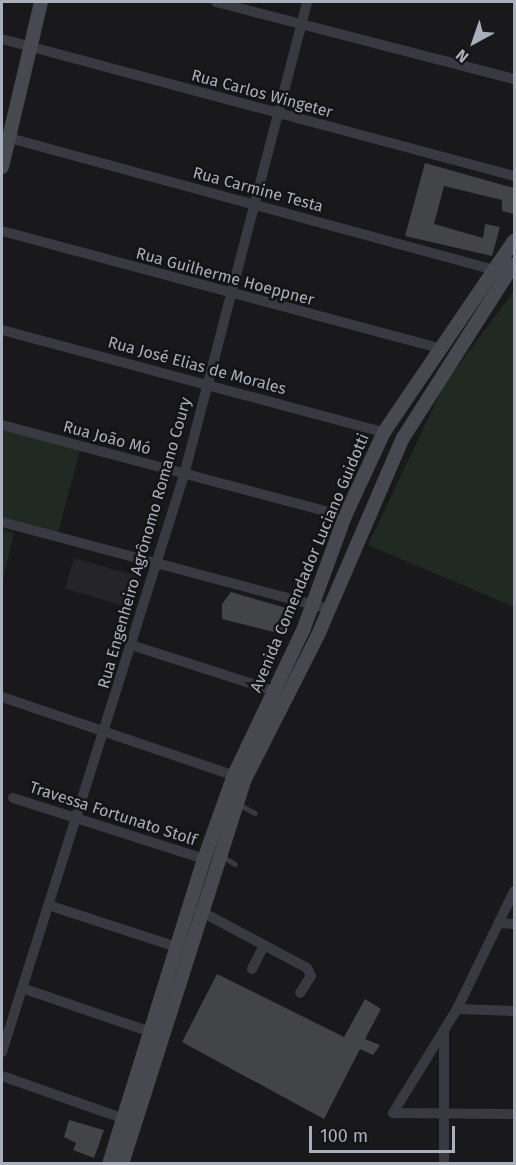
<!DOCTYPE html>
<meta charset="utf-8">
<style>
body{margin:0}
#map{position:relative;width:516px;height:1165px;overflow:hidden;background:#19191b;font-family:"Fira Sans",sans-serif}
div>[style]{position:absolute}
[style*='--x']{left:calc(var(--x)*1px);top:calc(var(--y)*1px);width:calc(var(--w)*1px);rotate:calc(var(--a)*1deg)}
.built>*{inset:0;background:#252528;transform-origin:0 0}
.green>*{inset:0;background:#202a22}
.building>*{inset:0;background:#434448}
.lane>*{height:5px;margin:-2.5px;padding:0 2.5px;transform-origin:2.5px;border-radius:2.5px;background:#393a41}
.street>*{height:10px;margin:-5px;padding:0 5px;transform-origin:5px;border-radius:5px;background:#393a41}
.secondary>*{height:14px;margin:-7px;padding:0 7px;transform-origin:7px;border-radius:7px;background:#474951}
span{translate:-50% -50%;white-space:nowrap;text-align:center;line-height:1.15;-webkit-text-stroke:5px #141416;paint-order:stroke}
.street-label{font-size:16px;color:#aaafbc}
.frame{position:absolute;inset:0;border:3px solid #aaafbc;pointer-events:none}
.north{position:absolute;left:444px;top:12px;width:60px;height:60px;-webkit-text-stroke:4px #141416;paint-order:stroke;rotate:220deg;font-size:16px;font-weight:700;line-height:24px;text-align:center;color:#aaafbc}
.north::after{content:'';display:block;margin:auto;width:21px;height:27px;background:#aaafbc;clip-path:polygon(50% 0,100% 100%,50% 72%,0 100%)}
.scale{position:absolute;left:309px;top:1126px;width:146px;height:27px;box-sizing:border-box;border:3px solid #aaafbc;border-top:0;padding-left:8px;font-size:18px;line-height:21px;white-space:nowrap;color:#aaafbc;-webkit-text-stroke:4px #141416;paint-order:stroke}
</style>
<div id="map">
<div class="built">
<i style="left:74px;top:558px;width:66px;height:32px;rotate:16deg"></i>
</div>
<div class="green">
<i style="clip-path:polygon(514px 291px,514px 607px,368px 545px,445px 383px)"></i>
<i style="clip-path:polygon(2px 429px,80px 450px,58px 533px,2px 518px)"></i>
<i style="clip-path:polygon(2px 529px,14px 533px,2px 583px)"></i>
</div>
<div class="building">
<i style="clip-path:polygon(425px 163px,514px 188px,514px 214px,502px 211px,502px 200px,444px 186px,434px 224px,483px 238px,485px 224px,500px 227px,492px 256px,405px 236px)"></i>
<i style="clip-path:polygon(231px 592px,286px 608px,282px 634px,222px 619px,222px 604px)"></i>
<i style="clip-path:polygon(217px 974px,344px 1037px,365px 999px,381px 1009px,365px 1039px,380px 1045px,373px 1055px,360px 1049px,324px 1119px,182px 1042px)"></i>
<i style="clip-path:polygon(69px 1120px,104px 1130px,94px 1158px,73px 1150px,76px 1143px,64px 1137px)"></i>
</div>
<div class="lane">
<i style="--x:238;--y:804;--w:19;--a:28"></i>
<i style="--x:221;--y:856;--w:16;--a:30"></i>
</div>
<div class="street">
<i style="--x:216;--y:2;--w:308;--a:14.5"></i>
<i style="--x:2;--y:39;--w:530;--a:14.98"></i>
<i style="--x:2;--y:136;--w:518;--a:15.22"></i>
<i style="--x:2;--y:231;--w:455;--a:15"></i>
<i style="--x:2;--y:330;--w:395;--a:15"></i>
<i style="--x:2;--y:425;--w:355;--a:14.9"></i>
<i style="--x:2;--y:522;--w:339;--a:14.9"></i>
<i style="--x:131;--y:645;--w:151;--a:17.7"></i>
<i style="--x:2;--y:697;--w:250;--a:18.7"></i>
<i style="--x:13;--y:798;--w:201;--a:17.7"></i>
<i style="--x:51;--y:906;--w:145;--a:18.1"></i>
<i style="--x:200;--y:911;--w:121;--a:28"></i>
<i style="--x:307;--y:968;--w:9;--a:63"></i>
<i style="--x:311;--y:976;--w:20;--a:123"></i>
<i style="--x:500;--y:923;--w:14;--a:4"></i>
<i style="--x:252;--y:969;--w:27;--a:-63"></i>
<i style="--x:22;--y:988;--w:142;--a:18.9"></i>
<i style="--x:457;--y:1009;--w:57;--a:2"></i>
<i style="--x:444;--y:1030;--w:134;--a:90"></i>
<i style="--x:2;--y:1052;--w:605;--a:-72.49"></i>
<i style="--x:184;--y:475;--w:489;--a:-75.4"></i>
<i style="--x:2;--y:1076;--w:130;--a:19.3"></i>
<i style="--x:393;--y:1113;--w:122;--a:-58.4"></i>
<i style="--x:457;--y:1009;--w:131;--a:-64.2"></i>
<i style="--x:393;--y:1113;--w:121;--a:0.5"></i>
</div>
<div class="secondary">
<i style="--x:2;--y:167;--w:170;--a:-76.7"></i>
<i style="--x:109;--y:1164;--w:319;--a:-72.7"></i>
<i style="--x:204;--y:859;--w:89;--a:-70.3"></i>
<i style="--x:234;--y:775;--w:163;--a:-64.5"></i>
<i style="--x:304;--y:628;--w:119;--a:-69.9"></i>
<i style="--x:345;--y:516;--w:93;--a:-65.1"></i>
<i style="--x:384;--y:432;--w:231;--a:-55.8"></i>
<i style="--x:122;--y:1164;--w:404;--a:-72.3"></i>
<i style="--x:245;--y:779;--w:161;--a:-63.1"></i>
<i style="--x:318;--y:635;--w:215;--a:-66.7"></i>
<i style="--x:403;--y:438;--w:206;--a:-57.5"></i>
</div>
<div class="street-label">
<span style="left:262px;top:94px;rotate:15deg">Rua Carlos Wingeter</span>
<span style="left:258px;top:190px;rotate:15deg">Rua Carmine Testa</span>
<span style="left:225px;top:277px;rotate:15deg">Rua Guilherme Hoeppner</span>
<span style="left:197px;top:366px;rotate:15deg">Rua José Elias de Morales</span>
<span style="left:107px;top:438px;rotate:15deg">Rua João Mó</span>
<span style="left:145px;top:543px;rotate:-74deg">Rua Engenheiro Agrônomo Romano Coury</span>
<span style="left:310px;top:563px;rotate:-67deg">Avenida Comendador Luciano Guidotti</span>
<span style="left:113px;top:814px;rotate:18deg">Travessa Fortunato Stolf</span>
</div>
<div class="frame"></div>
<div class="north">N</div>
<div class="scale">100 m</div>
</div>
